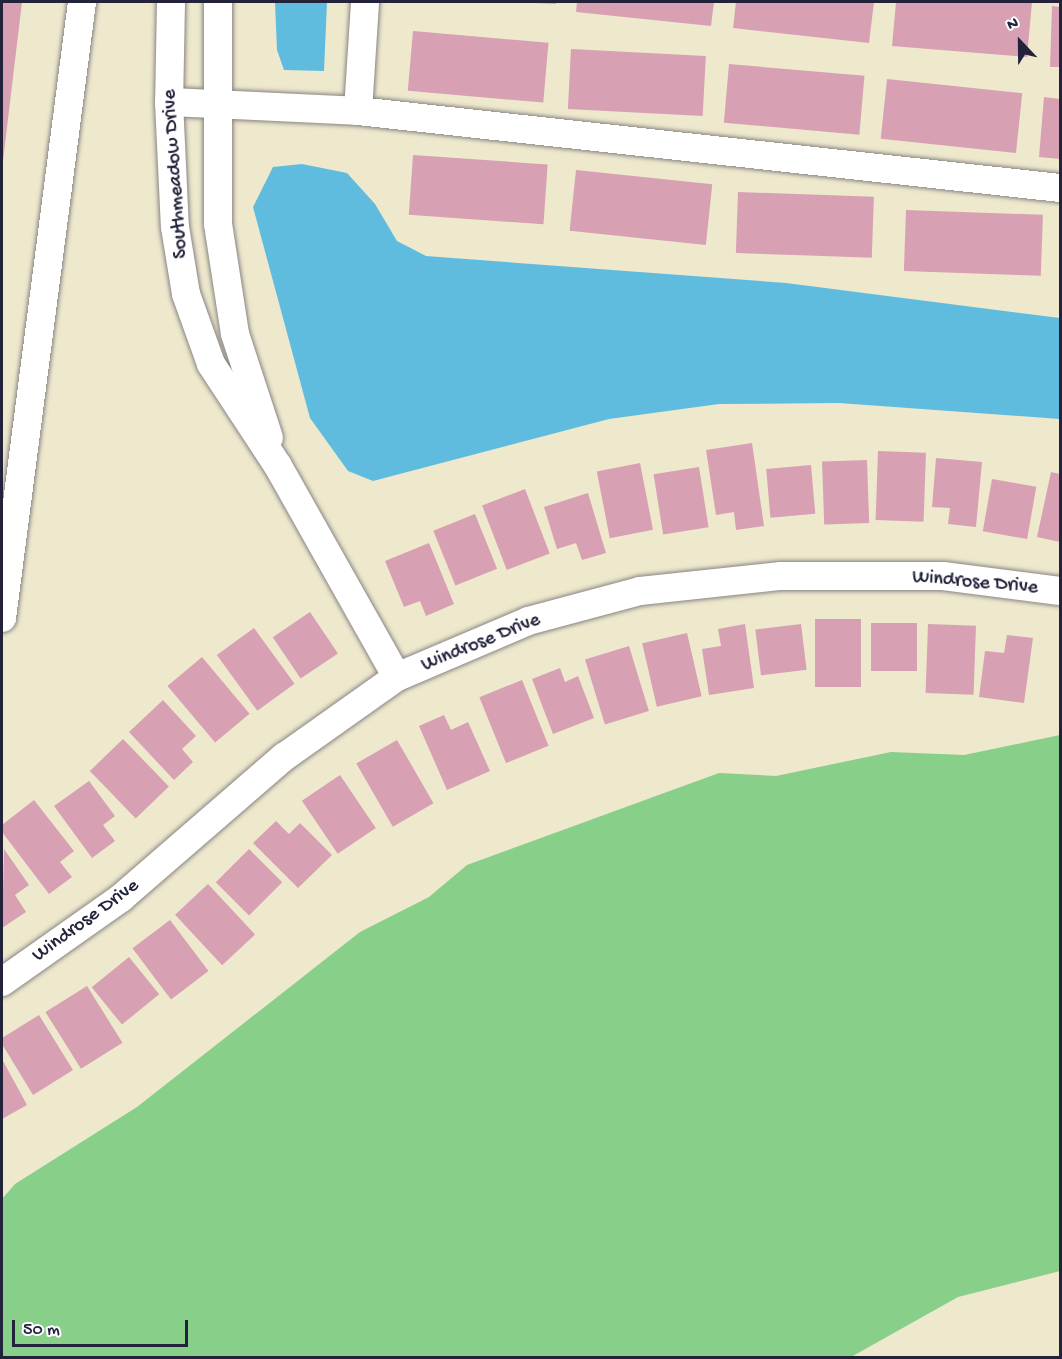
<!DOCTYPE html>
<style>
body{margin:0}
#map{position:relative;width:1062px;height:1359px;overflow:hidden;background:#eee8cd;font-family:"Gochi Hand",sans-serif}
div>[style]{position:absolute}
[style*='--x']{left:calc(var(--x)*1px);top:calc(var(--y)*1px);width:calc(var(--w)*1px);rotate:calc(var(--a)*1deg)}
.green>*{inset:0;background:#88cf8a}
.water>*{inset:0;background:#60bcde}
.building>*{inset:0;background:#d7a1b3;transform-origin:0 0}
.roads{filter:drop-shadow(0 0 2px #888584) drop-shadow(0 0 2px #888584)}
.minor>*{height:28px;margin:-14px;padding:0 14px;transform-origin:14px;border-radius:14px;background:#fff}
span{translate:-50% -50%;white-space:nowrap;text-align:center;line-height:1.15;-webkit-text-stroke:6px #fff;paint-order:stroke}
.street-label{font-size:20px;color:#22223b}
.frame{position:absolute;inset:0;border:3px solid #22223b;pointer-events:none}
.north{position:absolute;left:990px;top:12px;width:60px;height:60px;-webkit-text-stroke:4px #fff;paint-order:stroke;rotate:338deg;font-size:16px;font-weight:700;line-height:24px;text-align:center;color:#22223b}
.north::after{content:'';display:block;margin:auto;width:21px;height:27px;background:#22223b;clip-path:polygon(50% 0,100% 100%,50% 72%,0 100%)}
.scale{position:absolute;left:12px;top:1320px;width:176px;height:27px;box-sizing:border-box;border:3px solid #22223b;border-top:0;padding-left:8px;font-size:18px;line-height:21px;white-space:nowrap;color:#22223b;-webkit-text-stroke:4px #fff;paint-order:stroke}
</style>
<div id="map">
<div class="green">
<i style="clip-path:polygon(1060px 735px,1060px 1271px,958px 1297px,851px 1357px,2px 1357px,2px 1199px,15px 1184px,137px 1107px,360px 932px,429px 897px,467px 865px,719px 773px,776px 776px,891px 752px,964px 755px)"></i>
</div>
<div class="water">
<i style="clip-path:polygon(275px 2px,327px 2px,324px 71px,284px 70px,277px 50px)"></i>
<i style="clip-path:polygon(302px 164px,347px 173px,375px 204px,397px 241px,426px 256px,786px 283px,1060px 318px,1060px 419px,839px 403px,719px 404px,609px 419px,373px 481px,348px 471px,310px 418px,253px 207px,273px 167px)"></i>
</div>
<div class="building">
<i style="clip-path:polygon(2px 2px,22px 2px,3px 161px,2px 161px)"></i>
<i style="clip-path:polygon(535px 2px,556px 2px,556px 4px,535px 3px)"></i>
<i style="clip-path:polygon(577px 2px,714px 2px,711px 26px,576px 12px)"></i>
<i style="clip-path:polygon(736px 2px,874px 2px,869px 43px,733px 28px)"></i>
<i style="clip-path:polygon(896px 2px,1032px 2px,1027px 57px,892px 46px)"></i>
<i style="clip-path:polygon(1052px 6px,1060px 7px,1060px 67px,1050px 67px)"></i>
<i style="left:413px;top:31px;width:136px;height:60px;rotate:5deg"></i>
<i style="left:571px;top:49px;width:135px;height:60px;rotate:3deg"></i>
<i style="left:729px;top:64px;width:136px;height:59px;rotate:5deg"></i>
<i style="left:887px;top:79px;width:136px;height:60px;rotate:6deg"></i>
<i style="clip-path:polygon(1044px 97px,1060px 99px,1060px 159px,1039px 157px)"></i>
<i style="left:413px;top:155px;width:135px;height:60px;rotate:4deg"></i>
<i style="left:576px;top:170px;width:137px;height:61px;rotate:6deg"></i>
<i style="left:738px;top:192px;width:136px;height:61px;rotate:2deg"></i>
<i style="left:906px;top:210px;width:137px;height:61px;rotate:2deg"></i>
<i style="clip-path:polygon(752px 443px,764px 526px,736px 530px,734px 512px,716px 515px,706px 450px)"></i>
<i style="left:878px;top:451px;width:48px;height:69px;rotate:2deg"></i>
<i style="clip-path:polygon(936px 458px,982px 462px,976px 527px,948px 524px,950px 508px,932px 507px)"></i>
<i style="left:867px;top:460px;width:63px;height:45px;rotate:88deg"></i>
<i style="left:640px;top:463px;width:68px;height:44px;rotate:79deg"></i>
<i style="left:811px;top:465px;width:49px;height:45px;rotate:85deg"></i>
<i style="left:699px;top:467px;width:61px;height:46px;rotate:81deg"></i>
<i style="clip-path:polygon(1051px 472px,1060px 474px,1060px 542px,1037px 537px)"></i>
<i style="left:992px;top:479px;width:45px;height:53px;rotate:10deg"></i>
<i style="left:525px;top:489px;width:69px;height:46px;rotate:69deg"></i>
<i style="clip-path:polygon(588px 493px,606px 553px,582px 560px,576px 543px,557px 549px,544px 507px)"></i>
<i style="left:475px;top:514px;width:59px;height:45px;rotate:68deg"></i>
<i style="clip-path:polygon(429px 543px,454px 604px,426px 616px,420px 601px,404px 607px,385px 561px)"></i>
<i style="left:310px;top:612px;width:50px;height:45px;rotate:56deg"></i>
<i style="left:815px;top:619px;width:46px;height:68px"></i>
<i style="left:917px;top:623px;width:48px;height:46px;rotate:90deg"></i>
<i style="clip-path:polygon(745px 624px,754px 688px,709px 695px,702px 649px,721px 646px,718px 629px)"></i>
<i style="left:801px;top:624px;width:46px;height:46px;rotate:83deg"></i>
<i style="left:928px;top:624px;width:48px;height:69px;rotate:2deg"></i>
<i style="left:254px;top:628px;width:69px;height:46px;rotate:54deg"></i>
<i style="left:687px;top:633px;width:65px;height:46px;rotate:77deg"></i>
<i style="clip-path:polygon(1007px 635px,1033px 638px,1024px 703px,979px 697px,985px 651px,1004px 653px)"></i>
<i style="left:629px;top:646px;width:68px;height:46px;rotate:73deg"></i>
<i style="left:202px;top:657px;width:74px;height:45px;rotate:50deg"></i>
<i style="clip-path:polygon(560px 668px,565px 682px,578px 676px,594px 718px,553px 734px,532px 679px)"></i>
<i style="left:522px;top:680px;width:71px;height:46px;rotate:68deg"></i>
<i style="clip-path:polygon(163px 700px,196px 736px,182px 749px,193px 762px,174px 780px,129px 732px)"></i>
<i style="clip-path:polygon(444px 715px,451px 730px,468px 722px,490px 771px,447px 790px,419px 726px)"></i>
<i style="left:123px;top:739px;width:66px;height:46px;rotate:46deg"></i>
<i style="left:397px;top:740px;width:73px;height:47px;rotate:60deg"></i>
<i style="left:340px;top:775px;width:64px;height:46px;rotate:56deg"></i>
<i style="clip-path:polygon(89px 781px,115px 816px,103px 825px,115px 841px,92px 858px,54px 806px)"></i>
<i style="clip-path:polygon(34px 800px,74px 851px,60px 862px,72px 877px,49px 894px,2px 832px,2px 825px)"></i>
<i style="clip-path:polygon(276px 821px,289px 834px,300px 823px,332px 855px,298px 888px,253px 843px)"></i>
<i style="clip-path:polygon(4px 849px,29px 885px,15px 895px,26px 912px,2px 928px)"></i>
<i style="left:249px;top:849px;width:47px;height:47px;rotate:45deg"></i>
<i style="left:208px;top:884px;width:69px;height:45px;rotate:47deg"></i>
<i style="left:170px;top:920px;width:64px;height:47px;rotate:53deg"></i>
<i style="left:129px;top:957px;width:48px;height:48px;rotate:51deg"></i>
<i style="left:87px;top:986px;width:67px;height:49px;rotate:58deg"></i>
<i style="clip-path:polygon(39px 1015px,73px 1070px,33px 1095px,2px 1044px,2px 1038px)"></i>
<i style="clip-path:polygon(2px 1059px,27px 1105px,2px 1119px)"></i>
</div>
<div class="roads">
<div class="minor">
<i style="--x:171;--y:2;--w:100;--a:91.1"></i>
<i style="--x:169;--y:102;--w:125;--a:87.3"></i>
<i style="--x:175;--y:227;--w:68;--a:80.7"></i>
<i style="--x:186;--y:294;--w:74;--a:70.3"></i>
<i style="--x:211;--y:364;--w:122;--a:56.7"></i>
<i style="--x:278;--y:466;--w:242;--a:60.6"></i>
<i style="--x:218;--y:2;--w:222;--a:90"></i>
<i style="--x:218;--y:224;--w:111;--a:81.2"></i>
<i style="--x:235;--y:334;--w:109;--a:71.9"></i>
<i style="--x:169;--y:102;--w:189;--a:2.7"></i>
<i style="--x:358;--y:111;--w:706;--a:6.26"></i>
<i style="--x:358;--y:111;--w:109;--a:-86.3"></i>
<i style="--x:2;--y:618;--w:621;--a:-82.6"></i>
<i style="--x:2;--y:982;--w:146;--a:-35.2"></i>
<i style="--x:121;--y:898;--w:216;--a:-40.9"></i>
<i style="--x:284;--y:757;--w:138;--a:-35.3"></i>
<i style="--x:397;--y:677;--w:142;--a:-23.1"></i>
<i style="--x:528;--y:621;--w:116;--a:-15"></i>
<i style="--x:640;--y:591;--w:142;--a:-6.1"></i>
<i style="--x:781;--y:576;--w:162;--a:0"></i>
<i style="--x:943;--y:576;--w:118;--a:7.3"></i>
</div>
</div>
<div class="street-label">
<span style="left:176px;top:174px;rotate:-94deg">Southmeadow Drive</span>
<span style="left:975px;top:583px;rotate:5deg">Windrose Drive</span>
<span style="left:481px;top:643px;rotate:-22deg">Windrose Drive</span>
<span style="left:86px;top:921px;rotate:-36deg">Windrose Drive</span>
</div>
<div class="frame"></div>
<div class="north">N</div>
<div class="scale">50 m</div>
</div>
